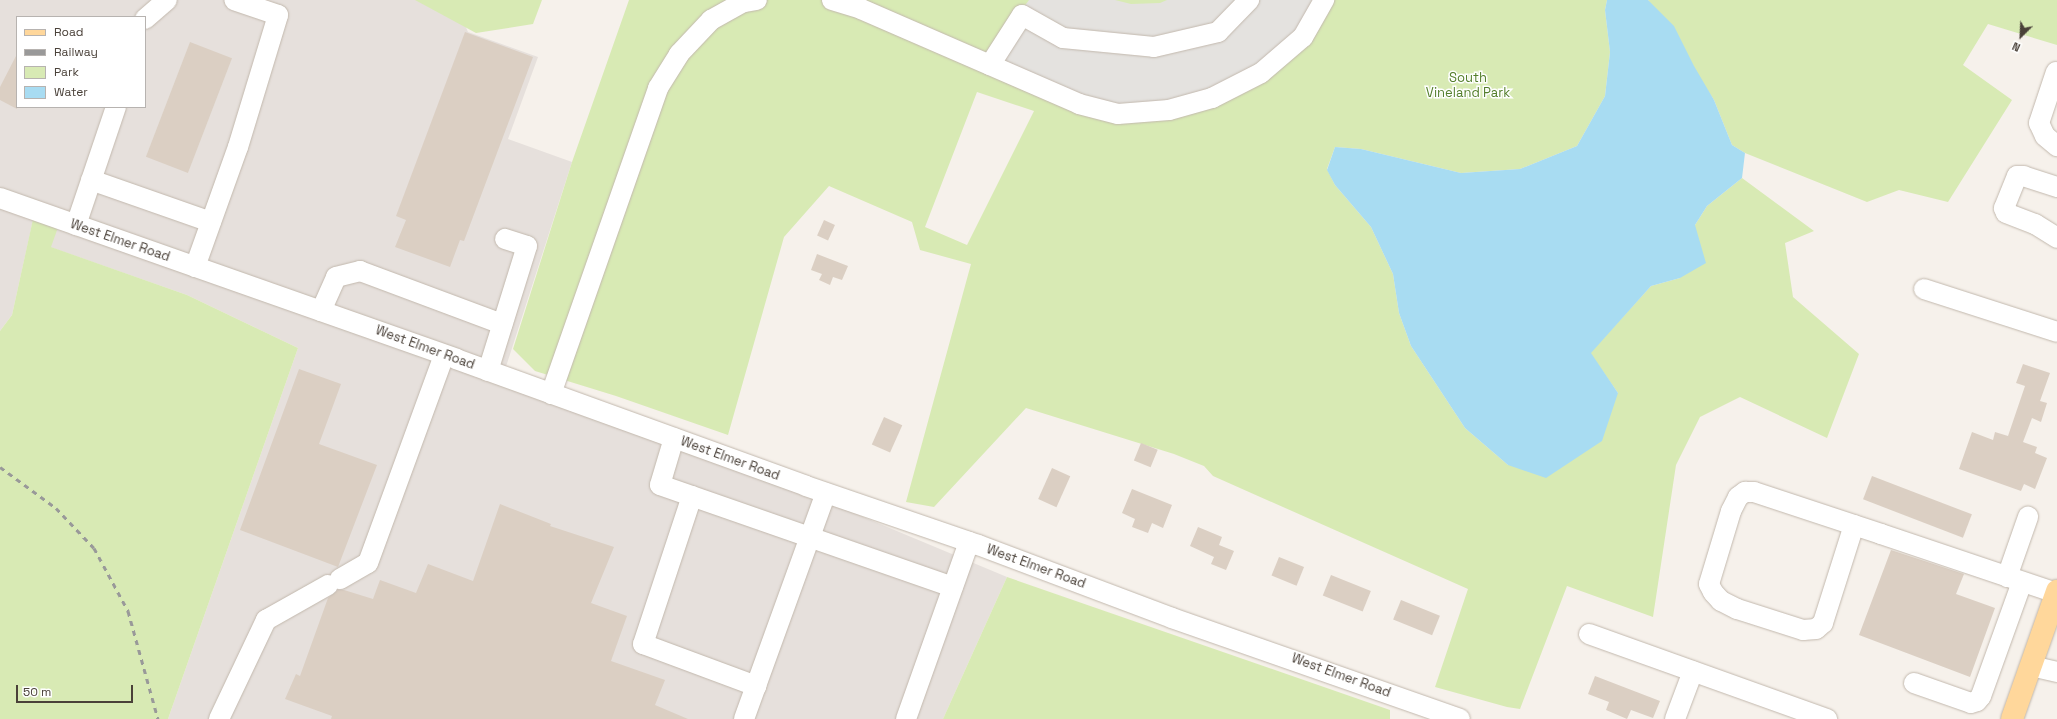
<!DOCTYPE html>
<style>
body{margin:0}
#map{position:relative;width:2057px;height:719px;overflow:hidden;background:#f6f1eb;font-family:"Space Grotesk",sans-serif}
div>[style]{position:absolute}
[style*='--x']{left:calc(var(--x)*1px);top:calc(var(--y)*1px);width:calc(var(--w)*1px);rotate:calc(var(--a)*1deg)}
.industrial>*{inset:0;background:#e6e0dc}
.green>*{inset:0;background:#d8eab4}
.parking>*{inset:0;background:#e4e2df}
.water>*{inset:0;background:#a8dcf2}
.building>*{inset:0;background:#dbcfc3;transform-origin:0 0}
.roads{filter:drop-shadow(0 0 1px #c2b8ad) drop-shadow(0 0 1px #c2b8ad)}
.minor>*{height:20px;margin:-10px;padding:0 10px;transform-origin:10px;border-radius:10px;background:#fff}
.major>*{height:22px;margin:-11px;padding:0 11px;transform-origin:11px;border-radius:11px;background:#ffd79b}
.rail>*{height:3px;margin-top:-1.5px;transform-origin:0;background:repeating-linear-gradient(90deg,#999 0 5px,transparent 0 10px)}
span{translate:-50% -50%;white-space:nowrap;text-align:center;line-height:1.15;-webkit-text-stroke:3px #fff;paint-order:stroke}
.park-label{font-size:13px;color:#537e2a}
.street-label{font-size:13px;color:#4a4139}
.legend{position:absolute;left:16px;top:16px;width:130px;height:92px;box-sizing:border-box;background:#fff;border:1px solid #b7b3b0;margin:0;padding:5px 7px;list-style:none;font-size:12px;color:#4a4139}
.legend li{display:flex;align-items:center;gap:8px;height:20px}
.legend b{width:20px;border:1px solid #b7b3b0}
.north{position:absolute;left:2001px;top:16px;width:40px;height:40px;-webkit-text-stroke:3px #fff;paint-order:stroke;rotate:204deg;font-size:11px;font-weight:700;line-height:16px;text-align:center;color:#4a4139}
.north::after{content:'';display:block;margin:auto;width:14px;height:18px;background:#4a4139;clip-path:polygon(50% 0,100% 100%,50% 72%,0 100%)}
.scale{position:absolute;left:16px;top:685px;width:117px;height:18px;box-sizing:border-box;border:2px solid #4a4139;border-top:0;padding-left:5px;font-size:12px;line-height:14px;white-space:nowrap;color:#4a4139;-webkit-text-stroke:3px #fff;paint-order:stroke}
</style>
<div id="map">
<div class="industrial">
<i style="clip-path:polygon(evenodd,0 0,454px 0,468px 32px,538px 57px,508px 139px,572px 162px,502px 379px,722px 458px,1007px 577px,943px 719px,168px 719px,298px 348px,187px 295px,50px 247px,35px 211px,12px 315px,0 331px,0 0,17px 17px,145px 17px,145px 107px,17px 107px,17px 17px)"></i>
</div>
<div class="green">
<i style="clip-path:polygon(415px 0,542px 0,533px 24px,476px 33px)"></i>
<i style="clip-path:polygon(evenodd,629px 0,1607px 0,1605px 10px,1610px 52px,1605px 96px,1577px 146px,1520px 169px,1461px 173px,1361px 149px,1335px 147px,1327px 169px,1335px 185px,1371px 227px,1393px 274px,1399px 313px,1411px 346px,1465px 428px,1508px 465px,1618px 393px,1590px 353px,1651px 286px,1680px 278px,1695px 225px,1707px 206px,1742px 178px,1814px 231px,1785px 243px,1793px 297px,1859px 354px,1827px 438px,1740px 397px,1700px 417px,1676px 465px,1653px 617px,1567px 586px,1520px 709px,1507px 707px,1435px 687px,1468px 589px,1213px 476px,1204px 466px,1174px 454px,1026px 408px,934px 507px,906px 502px,971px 264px,920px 250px,912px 222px,829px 186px,784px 237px,728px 435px,616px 396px,535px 371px,513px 349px,572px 162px,629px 0,977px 92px,1034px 111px,967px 245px,925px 227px,977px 92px)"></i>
<i style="clip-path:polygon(1648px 0,2057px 0,2057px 45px,1988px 24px,1963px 65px,2012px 100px,1948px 202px,1899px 190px,1867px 202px,1745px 153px,1732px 145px,1714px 100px)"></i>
<i style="clip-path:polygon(35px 210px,61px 219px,51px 247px,187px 295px,298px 348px,168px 719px,0 719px,0 331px,12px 315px)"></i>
<i style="clip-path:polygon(1007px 577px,1390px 710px,1390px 719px,943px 719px)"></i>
</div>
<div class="parking">
<i style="clip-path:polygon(1029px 0,1115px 0,1131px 4px,1160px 3px,1167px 0,1324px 0,1303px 37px,1212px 98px,1118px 114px,983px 62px)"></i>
</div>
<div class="water">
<i style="clip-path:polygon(1607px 0,1648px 0,1674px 26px,1694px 66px,1714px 100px,1732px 145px,1745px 153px,1742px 178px,1707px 206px,1695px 225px,1706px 263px,1680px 278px,1651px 286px,1591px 353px,1618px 393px,1602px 441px,1546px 478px,1508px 465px,1465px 428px,1411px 346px,1399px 313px,1393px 274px,1371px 227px,1335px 185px,1327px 170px,1335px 147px,1361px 149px,1461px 173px,1520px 169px,1577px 146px,1605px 96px,1610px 52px,1605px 10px)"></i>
</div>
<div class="building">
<i style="clip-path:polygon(465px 32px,533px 57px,464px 241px,460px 240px,450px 267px,395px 247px,406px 220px,396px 216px)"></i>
<i style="left:190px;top:42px;width:45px;height:123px;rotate:21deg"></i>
<i style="clip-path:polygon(17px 54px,17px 109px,0 100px,0 87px)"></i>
<i style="left:824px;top:220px;width:12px;height:17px;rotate:24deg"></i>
<i style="clip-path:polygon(817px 254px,848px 266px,842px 280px,833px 277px,830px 285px,819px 280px,822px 274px,811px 270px)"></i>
<i style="clip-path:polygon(2023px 364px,2050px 373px,2040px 401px,2047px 403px,2041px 422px,2032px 418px,2023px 442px,2037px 447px,2035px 453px,2047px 458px,2035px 489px,2024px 484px,2021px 491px,1959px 469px,1972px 432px,1993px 440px,1995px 432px,2008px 436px,2025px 386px,2016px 383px)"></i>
<i style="clip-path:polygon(299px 369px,341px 384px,319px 444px,377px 465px,338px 567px,240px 530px)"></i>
<i style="left:884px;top:417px;width:20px;height:30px;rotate:24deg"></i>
<i style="left:1141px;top:443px;width:18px;height:19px;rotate:22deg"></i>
<i style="left:1052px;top:468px;width:20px;height:34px;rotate:24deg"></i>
<i style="left:1872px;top:476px;width:107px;height:25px;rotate:21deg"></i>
<i style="clip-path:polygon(1132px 489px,1172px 505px,1163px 528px,1152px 523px,1148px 533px,1132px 527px,1135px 519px,1122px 513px)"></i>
<i style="clip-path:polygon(500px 504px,551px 524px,550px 526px,614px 547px,591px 603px,627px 616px,611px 661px,665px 680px,655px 705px,688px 719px,331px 719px,332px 716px,285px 699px,296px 674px,300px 676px,328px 598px,338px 590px,344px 590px,373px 599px,380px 580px,416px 593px,428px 564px,473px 581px)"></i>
<i style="clip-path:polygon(1198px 527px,1222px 537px,1219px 545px,1234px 551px,1226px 570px,1211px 564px,1214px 557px,1190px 546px)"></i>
<i style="clip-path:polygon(1891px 550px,1964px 574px,1956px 594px,1995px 608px,1970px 677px,1859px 635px)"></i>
<i style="left:1279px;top:557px;width:27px;height:20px;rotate:22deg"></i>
<i style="left:1331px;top:575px;width:43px;height:22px;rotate:22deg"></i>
<i style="left:1401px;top:600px;width:42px;height:21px;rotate:22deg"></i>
<i style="clip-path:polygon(1595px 676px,1660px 701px,1653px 718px,1631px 710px,1627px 719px,1606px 710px,1609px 702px,1588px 694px)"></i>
</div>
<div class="roads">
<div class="minor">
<i style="--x:832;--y:0;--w:30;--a:17"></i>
<i style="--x:861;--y:9;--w:238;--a:23.5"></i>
<i style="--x:1079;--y:104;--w:40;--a:14.4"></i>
<i style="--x:1118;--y:114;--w:51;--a:-4.5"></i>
<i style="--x:1169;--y:110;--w:45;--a:-15.6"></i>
<i style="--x:1212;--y:98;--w:55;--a:-27"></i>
<i style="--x:1261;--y:73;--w:55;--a:-40.6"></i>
<i style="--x:1303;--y:37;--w:43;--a:-60.4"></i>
<i style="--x:145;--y:19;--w:29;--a:-41"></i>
<i style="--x:990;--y:65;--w:59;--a:-57.4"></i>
<i style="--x:1022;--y:15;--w:47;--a:29.3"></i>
<i style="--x:1063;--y:38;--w:91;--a:5.6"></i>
<i style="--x:1154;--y:47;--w:66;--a:-13.2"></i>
<i style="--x:1218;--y:32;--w:45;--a:-45.9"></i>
<i style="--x:2056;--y:72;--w:54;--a:108.4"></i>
<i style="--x:2039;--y:123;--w:14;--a:65"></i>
<i style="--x:2045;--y:136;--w:16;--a:40"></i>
<i style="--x:91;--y:180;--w:127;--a:19.3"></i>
<i style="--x:2057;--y:187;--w:35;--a:-162"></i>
<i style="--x:2024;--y:176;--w:7;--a:180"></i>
<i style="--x:2017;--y:176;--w:35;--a:112"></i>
<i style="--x:2004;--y:208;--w:5;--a:68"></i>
<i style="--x:2006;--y:213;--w:31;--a:21"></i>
<i style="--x:2035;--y:224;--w:26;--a:32"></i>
<i style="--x:0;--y:198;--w:484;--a:19.4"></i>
<i style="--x:456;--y:359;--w:372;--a:19.9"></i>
<i style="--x:806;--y:486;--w:182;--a:18.9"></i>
<i style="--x:978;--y:545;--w:207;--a:20.6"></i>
<i style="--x:1172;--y:618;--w:305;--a:19.3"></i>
<i style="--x:76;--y:225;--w:125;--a:-71.3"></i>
<i style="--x:195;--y:267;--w:127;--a:-70.3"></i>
<i style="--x:238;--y:147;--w:138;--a:-73.1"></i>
<i style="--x:278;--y:15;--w:46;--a:-161.2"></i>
<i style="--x:1924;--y:289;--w:140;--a:17.9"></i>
<i style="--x:321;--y:311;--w:37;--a:-66"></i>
<i style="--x:336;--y:277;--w:25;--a:-14"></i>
<i style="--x:360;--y:271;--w:152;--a:20.5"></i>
<i style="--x:488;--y:371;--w:131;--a:-72.7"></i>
<i style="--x:527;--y:246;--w:23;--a:-162"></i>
<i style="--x:551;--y:394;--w:324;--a:-70.7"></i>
<i style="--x:658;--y:88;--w:40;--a:-58"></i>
<i style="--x:679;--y:54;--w:47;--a:-46.7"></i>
<i style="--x:711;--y:20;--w:38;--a:-29"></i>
<i style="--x:744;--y:2;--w:13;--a:-9"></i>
<i style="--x:674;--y:438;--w:49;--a:106.6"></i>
<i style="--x:660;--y:485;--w:310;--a:19.2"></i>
<i style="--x:692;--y:496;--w:156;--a:108.3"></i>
<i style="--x:643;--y:644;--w:121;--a:20.4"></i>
<i style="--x:1854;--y:525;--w:103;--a:107.6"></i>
<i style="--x:1823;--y:623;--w:9;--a:139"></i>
<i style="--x:1816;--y:629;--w:13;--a:176"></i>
<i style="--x:1803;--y:630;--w:69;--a:-162.3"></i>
<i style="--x:1737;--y:609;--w:18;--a:-153"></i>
<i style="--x:1721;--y:601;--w:12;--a:-132"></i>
<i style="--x:1713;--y:592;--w:9;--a:-117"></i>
<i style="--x:1709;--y:584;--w:76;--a:-73.2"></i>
<i style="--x:1731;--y:511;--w:16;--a:-63"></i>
<i style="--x:1738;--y:497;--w:9;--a:-36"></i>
<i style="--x:1745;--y:492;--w:9;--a:0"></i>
<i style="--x:1754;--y:492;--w:134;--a:18.3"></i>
<i style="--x:1881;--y:534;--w:185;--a:18.6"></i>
<i style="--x:2007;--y:577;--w:64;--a:-70.7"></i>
<i style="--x:340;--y:579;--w:32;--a:-30"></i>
<i style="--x:368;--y:563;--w:221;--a:-69.9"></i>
<i style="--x:1589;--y:634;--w:253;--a:19.7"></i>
<i style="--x:2031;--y:666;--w:27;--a:13"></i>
<i style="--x:1914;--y:683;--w:60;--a:19.3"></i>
<i style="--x:1971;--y:703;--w:6;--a:-18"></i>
<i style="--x:1977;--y:701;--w:6;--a:-51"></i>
<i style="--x:1981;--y:696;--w:121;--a:-70.2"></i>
<i style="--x:219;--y:719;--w:110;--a:-64.6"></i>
<i style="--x:266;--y:620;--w:71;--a:-29.4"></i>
<i style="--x:744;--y:719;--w:240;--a:-70.1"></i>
<i style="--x:906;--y:719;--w:188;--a:-70.4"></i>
<i style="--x:1675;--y:719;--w:51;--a:-69.4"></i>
</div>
<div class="major">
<i style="--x:2012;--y:719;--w:136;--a:-70.6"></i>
</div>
</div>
<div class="rail">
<i style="--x:0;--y:467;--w:69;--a:36.2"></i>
<i style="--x:56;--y:508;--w:55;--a:46.5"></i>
<i style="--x:94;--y:548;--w:72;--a:61.6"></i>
<i style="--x:128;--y:611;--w:112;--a:74.5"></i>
</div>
<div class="park-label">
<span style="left:1468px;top:86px">South<br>Vineland Park</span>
</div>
<div class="street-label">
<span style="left:120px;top:241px;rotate:19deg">West Elmer Road</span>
<span style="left:425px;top:348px;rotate:20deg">West Elmer Road</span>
<span style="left:730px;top:459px;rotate:20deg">West Elmer Road</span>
<span style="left:1036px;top:567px;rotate:20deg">West Elmer Road</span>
<span style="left:1341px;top:676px;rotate:20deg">West Elmer Road</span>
</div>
<ul class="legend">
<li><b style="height:5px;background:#ffd79b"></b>Road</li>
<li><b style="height:5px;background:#999"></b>Railway</li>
<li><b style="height:11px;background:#d8eab4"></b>Park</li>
<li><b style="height:11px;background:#a8dcf2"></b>Water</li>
</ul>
<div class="north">N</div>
<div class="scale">50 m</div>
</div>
